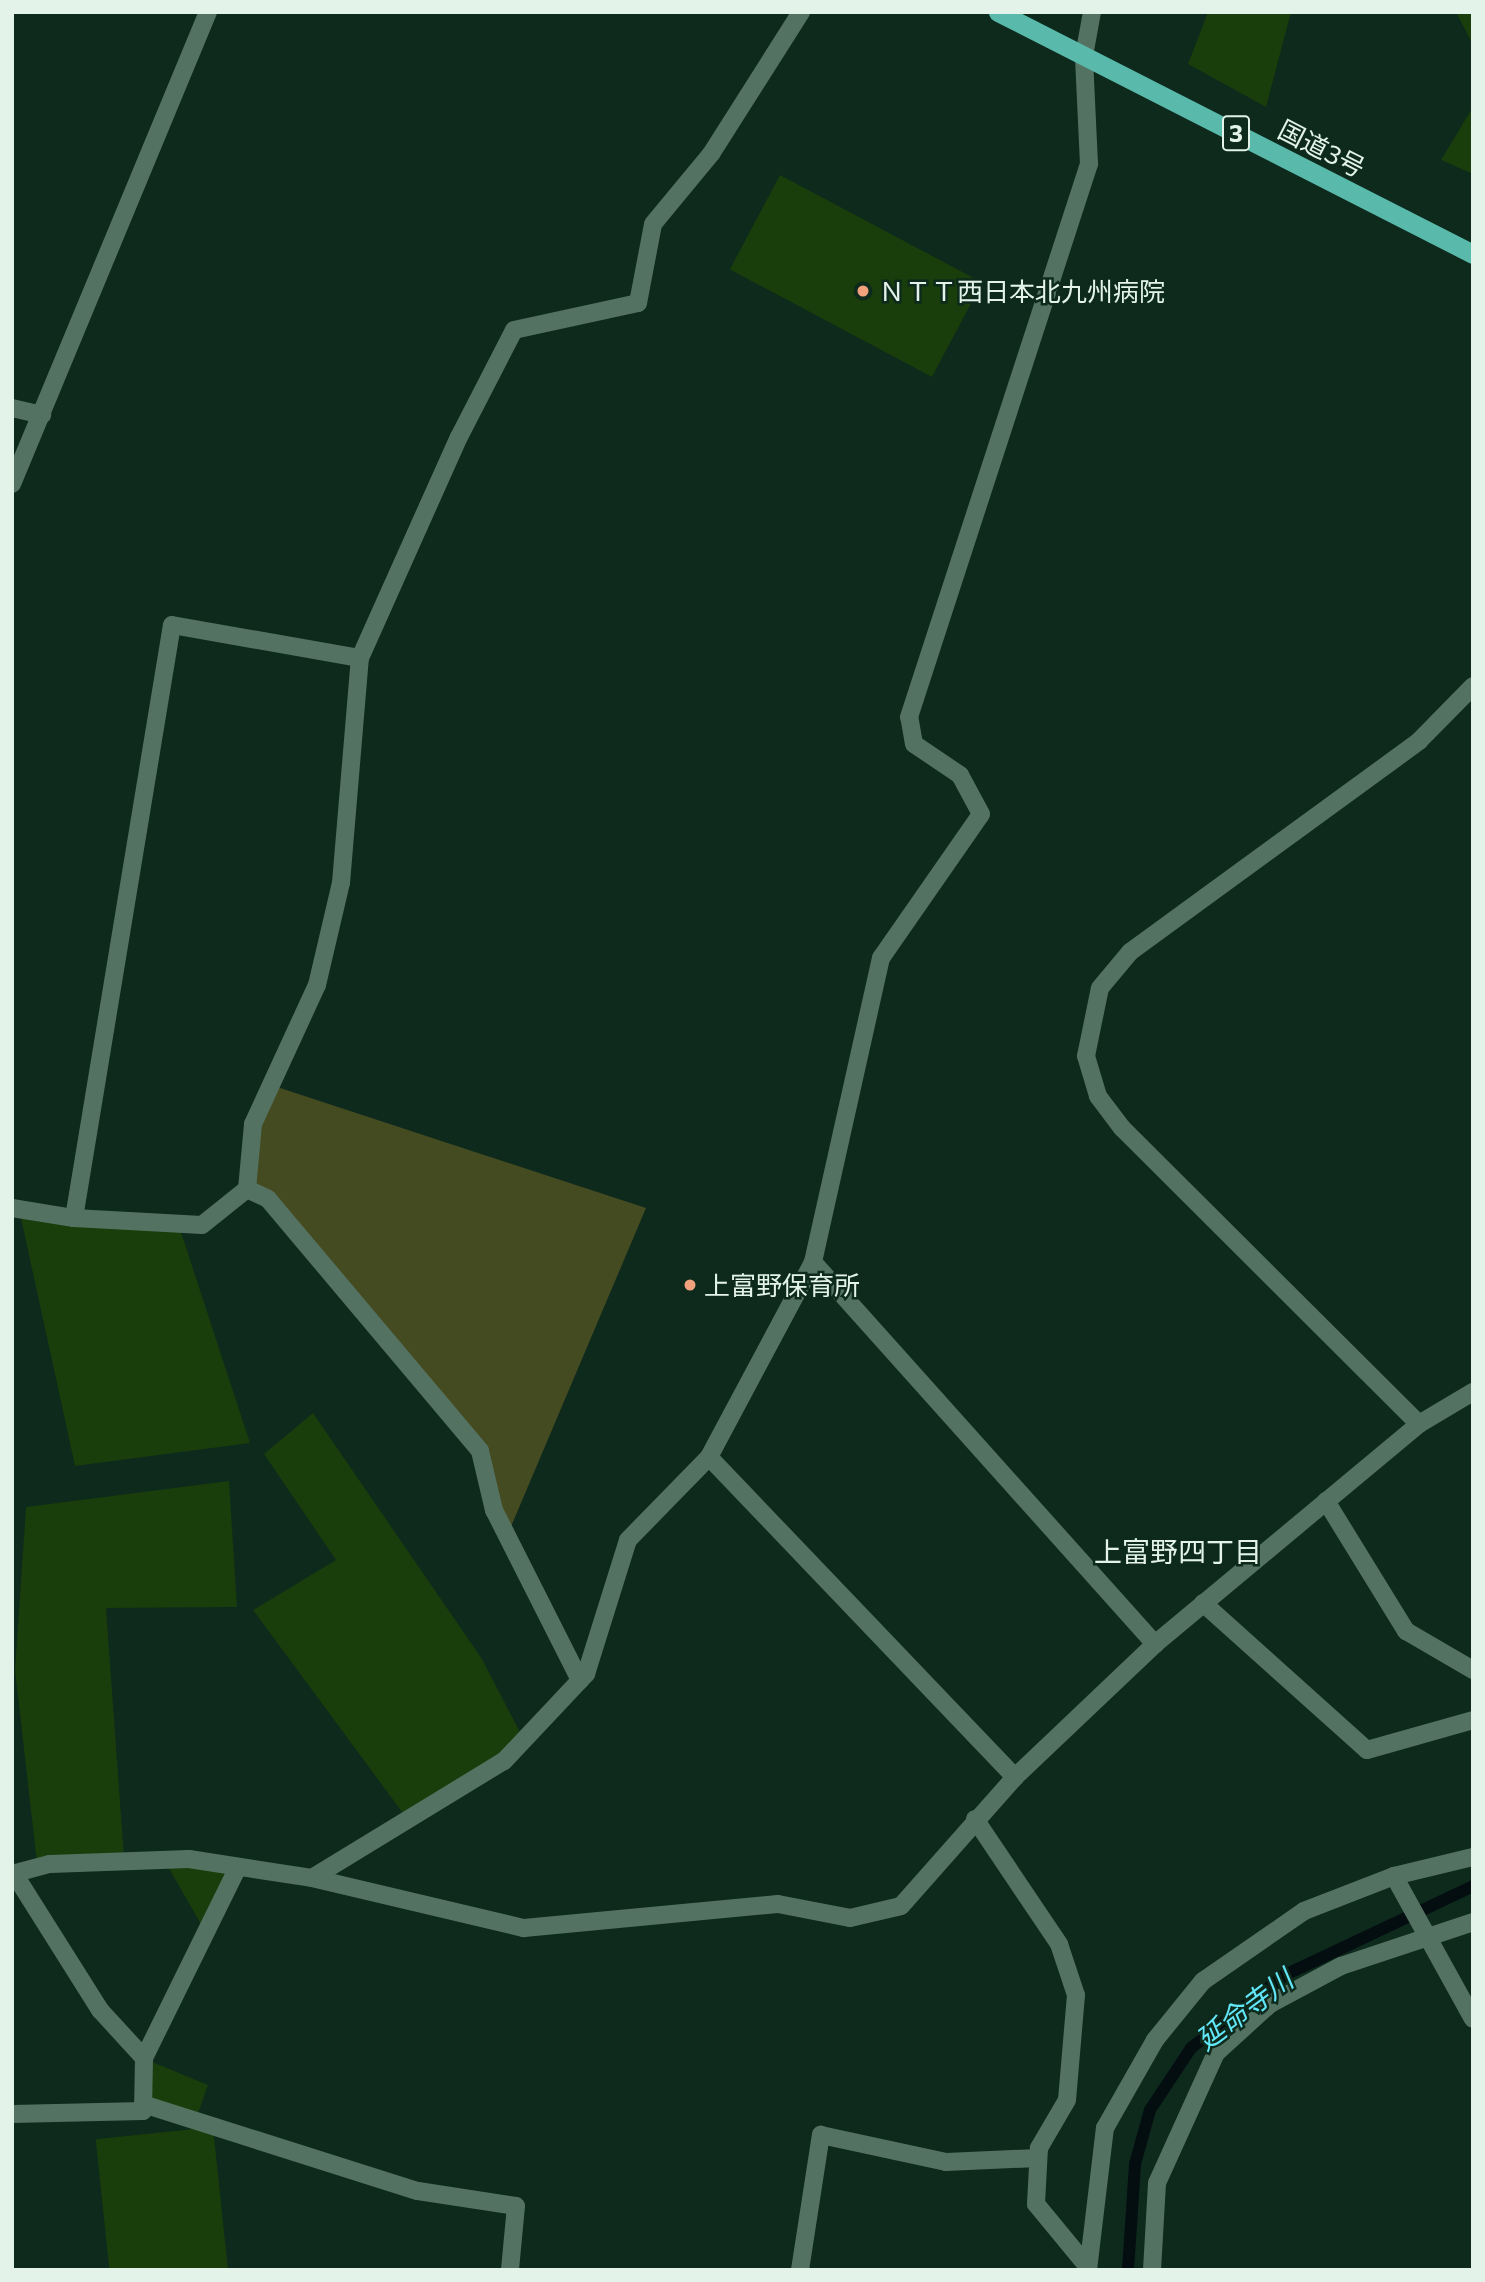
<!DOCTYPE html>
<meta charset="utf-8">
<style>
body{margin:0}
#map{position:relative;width:1485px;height:2282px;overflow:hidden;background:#0d2a1d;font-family:Commissioner,"Noto Sans JP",sans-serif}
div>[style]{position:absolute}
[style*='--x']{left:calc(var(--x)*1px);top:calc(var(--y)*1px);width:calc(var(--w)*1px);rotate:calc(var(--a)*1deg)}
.green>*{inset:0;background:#454b21}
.stream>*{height:12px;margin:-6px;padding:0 6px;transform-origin:6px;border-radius:6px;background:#040e10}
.building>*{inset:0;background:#193d0b;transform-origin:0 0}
.service>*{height:18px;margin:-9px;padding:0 9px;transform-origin:9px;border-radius:9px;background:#547262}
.minor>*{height:18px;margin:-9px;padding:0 9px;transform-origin:9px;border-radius:9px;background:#547262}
.trunk>*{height:19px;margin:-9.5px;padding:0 9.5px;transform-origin:9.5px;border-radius:9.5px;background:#59baac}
.dots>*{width:19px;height:19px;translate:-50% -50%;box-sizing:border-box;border:4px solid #0d2a1d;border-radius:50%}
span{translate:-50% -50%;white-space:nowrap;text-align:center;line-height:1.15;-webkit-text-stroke:5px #0d2a1d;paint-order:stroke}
.shield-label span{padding:2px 5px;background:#0d2a1d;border:2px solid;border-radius:5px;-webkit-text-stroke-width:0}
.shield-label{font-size:24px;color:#e3f3ea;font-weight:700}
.street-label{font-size:26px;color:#e3f3ea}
.poi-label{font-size:26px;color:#e3f3ea}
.left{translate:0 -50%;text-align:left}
.neighbourhood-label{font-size:28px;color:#e3f3ea}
.water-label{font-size:28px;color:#62e8f9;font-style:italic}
.frame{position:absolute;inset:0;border:14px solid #e3f3ea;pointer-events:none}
</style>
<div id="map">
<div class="green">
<i style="clip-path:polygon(271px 1085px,646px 1208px,507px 1536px,480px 1451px,248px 1189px)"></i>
</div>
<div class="stream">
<i style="--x:1128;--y:2270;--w:106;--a:-86.2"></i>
<i style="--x:1135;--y:2164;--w:56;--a:-74.5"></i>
<i style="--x:1150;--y:2110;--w:74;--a:-56.5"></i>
<i style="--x:1191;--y:2048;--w:119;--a:-37.8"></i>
<i style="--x:1285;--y:1975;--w:208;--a:-25.3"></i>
</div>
<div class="building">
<i style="clip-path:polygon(1208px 12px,1291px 12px,1266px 107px,1188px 64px)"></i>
<i style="clip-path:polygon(1456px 12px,1473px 12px,1473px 45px)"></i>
<i style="clip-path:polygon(1473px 107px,1473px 174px,1441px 160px)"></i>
<i style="left:780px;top:175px;width:229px;height:107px;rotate:28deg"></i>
<i style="clip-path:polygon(19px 1209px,178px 1223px,250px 1443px,75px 1466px)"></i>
<i style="clip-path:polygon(313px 1413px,482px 1659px,524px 1740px,408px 1820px,253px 1610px,336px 1560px,264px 1454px)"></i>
<i style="clip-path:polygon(229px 1481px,237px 1607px,106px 1608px,124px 1857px,37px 1863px,15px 1670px,26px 1507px)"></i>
<i style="clip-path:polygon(164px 1860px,238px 1867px,205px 1931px)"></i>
<i style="clip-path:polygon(145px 2059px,208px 2085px,196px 2119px,145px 2104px)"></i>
<i style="left:213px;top:2127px;width:144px;height:118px;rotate:84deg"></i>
</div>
<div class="service">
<i style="--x:1084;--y:56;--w:45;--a:-79.7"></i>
<i style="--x:480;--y:1451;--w:61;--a:76.7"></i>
<i style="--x:494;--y:1510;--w:191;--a:63.2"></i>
<i style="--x:709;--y:1457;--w:443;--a:46.3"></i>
<i style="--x:975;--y:1819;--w:151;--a:56.1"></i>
<i style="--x:1059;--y:1944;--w:54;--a:71.6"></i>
<i style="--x:1076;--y:1995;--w:105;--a:94.9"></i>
<i style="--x:1067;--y:2100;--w:56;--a:120.3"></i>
<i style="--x:1039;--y:2148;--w:56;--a:93.1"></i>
<i style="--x:1036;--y:2204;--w:82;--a:50.5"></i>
<i style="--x:800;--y:2270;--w:137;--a:-81.2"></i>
<i style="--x:821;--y:2135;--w:128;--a:12.2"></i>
<i style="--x:946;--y:2162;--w:92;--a:-2.5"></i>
</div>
<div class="minor">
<i style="--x:12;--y:408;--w:31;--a:13"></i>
<i style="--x:12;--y:484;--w:511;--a:-67.45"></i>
<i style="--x:247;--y:1189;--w:23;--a:25"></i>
<i style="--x:268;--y:1199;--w:329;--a:49.9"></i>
<i style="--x:12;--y:1208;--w:63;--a:9.2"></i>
<i style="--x:74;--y:1218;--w:128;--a:3.1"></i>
<i style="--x:202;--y:1225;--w:58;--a:-38.7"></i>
<i style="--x:247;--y:1189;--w:65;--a:-84.7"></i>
<i style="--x:253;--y:1124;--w:153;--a:-65.3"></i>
<i style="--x:317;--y:985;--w:105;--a:-76.8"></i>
<i style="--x:341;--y:883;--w:226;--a:-85.2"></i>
<i style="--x:360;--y:658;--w:242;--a:-65.9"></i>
<i style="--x:459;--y:437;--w:120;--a:-62.8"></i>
<i style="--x:514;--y:330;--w:127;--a:-12.3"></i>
<i style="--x:638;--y:303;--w:80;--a:-79.2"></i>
<i style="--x:653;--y:224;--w:91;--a:-50.4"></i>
<i style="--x:711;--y:154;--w:168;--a:-57.6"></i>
<i style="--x:74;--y:1218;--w:601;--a:-80.62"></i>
<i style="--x:172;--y:625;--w:191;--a:10"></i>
<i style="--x:813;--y:1262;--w:513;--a:48.16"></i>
<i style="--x:1419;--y:1424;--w:419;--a:-135.1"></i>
<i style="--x:1122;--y:1128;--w:40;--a:-127"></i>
<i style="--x:1098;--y:1096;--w:42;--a:-106.7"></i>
<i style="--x:1086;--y:1056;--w:69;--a:-78.4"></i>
<i style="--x:1100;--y:988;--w:47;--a:-50.2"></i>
<i style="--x:1130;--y:952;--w:358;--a:-36.1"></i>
<i style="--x:1419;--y:741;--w:77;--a:-45.5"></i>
<i style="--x:1326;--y:1501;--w:153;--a:58.4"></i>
<i style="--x:1406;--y:1631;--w:78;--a:30.2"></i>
<i style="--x:1203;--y:1603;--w:220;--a:41.9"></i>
<i style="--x:1367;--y:1750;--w:110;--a:-15.8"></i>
<i style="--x:12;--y:1874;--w:39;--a:-15"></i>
<i style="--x:50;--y:1864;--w:139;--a:-2.1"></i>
<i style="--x:189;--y:1859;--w:124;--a:8.8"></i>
<i style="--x:312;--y:1878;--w:218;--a:13.3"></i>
<i style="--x:524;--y:1928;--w:255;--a:-5.4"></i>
<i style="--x:778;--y:1904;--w:73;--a:11"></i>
<i style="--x:850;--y:1918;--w:52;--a:-13.2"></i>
<i style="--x:901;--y:1906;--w:172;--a:-48.5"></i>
<i style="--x:1015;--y:1777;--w:193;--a:-43.5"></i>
<i style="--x:1155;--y:1644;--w:344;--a:-39.8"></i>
<i style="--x:1419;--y:1424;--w:63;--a:-30.7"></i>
<i style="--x:15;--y:1875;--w:160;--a:57.8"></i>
<i style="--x:100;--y:2010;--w:65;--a:47.5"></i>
<i style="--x:144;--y:2058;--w:213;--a:-63.8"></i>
<i style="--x:1394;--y:1876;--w:163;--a:61.1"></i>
<i style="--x:312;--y:1878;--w:225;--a:-31.4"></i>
<i style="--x:504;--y:1761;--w:120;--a:-46.7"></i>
<i style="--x:586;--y:1674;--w:140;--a:-72.6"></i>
<i style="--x:628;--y:1540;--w:116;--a:-45.7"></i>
<i style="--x:709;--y:1457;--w:221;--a:-61.9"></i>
<i style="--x:813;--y:1262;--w:312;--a:-77.4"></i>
<i style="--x:881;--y:958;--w:175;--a:-55.2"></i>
<i style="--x:981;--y:814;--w:44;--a:-118.3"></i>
<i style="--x:960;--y:775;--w:55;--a:-146"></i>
<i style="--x:914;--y:744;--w:27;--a:-100"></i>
<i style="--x:909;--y:717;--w:582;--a:-71.97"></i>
<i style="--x:1089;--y:164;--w:108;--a:-92.7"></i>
<i style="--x:143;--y:2104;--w:288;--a:17.6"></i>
<i style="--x:418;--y:2191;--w:99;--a:8.7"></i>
<i style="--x:516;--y:2206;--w:64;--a:95.4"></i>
<i style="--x:12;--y:2114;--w:131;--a:-1.3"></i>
<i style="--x:143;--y:2111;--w:53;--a:-88.9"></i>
<i style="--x:1088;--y:2270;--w:143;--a:-83.2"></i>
<i style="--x:1105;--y:2128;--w:101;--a:-60.4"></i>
<i style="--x:1155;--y:2040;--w:76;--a:-50.9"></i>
<i style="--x:1203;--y:1981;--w:123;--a:-34.7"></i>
<i style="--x:1304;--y:1911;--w:97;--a:-21.3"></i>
<i style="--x:1394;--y:1876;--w:81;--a:-13.5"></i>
<i style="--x:1152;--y:2270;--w:87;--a:-86.7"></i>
<i style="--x:1157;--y:2183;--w:143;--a:-65.6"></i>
<i style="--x:1216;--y:2053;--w:73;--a:-42.2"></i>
<i style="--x:1270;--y:2004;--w:81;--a:-28.2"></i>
<i style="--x:1341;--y:1966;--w:139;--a:-18.4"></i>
</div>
<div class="trunk">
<i style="--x:998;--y:12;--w:533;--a:27"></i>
</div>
<div class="dots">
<i style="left:863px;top:291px;background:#f1a17b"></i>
<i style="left:690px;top:1285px;background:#f1a17b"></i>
</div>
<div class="shield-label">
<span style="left:1236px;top:133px">3</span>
</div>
<div class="street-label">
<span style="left:1322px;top:148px;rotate:27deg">国道3号</span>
</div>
<div class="poi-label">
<span class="left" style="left:879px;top:291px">ＮＴＴ西日本北九州病院</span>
<span class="left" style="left:704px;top:1285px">上富野保育所</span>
</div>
<div class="neighbourhood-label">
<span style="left:1178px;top:1551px">上富野四丁目</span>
</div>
<div class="water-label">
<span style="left:1244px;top:2009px;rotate:-37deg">延命寺川</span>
</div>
<div class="frame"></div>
</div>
